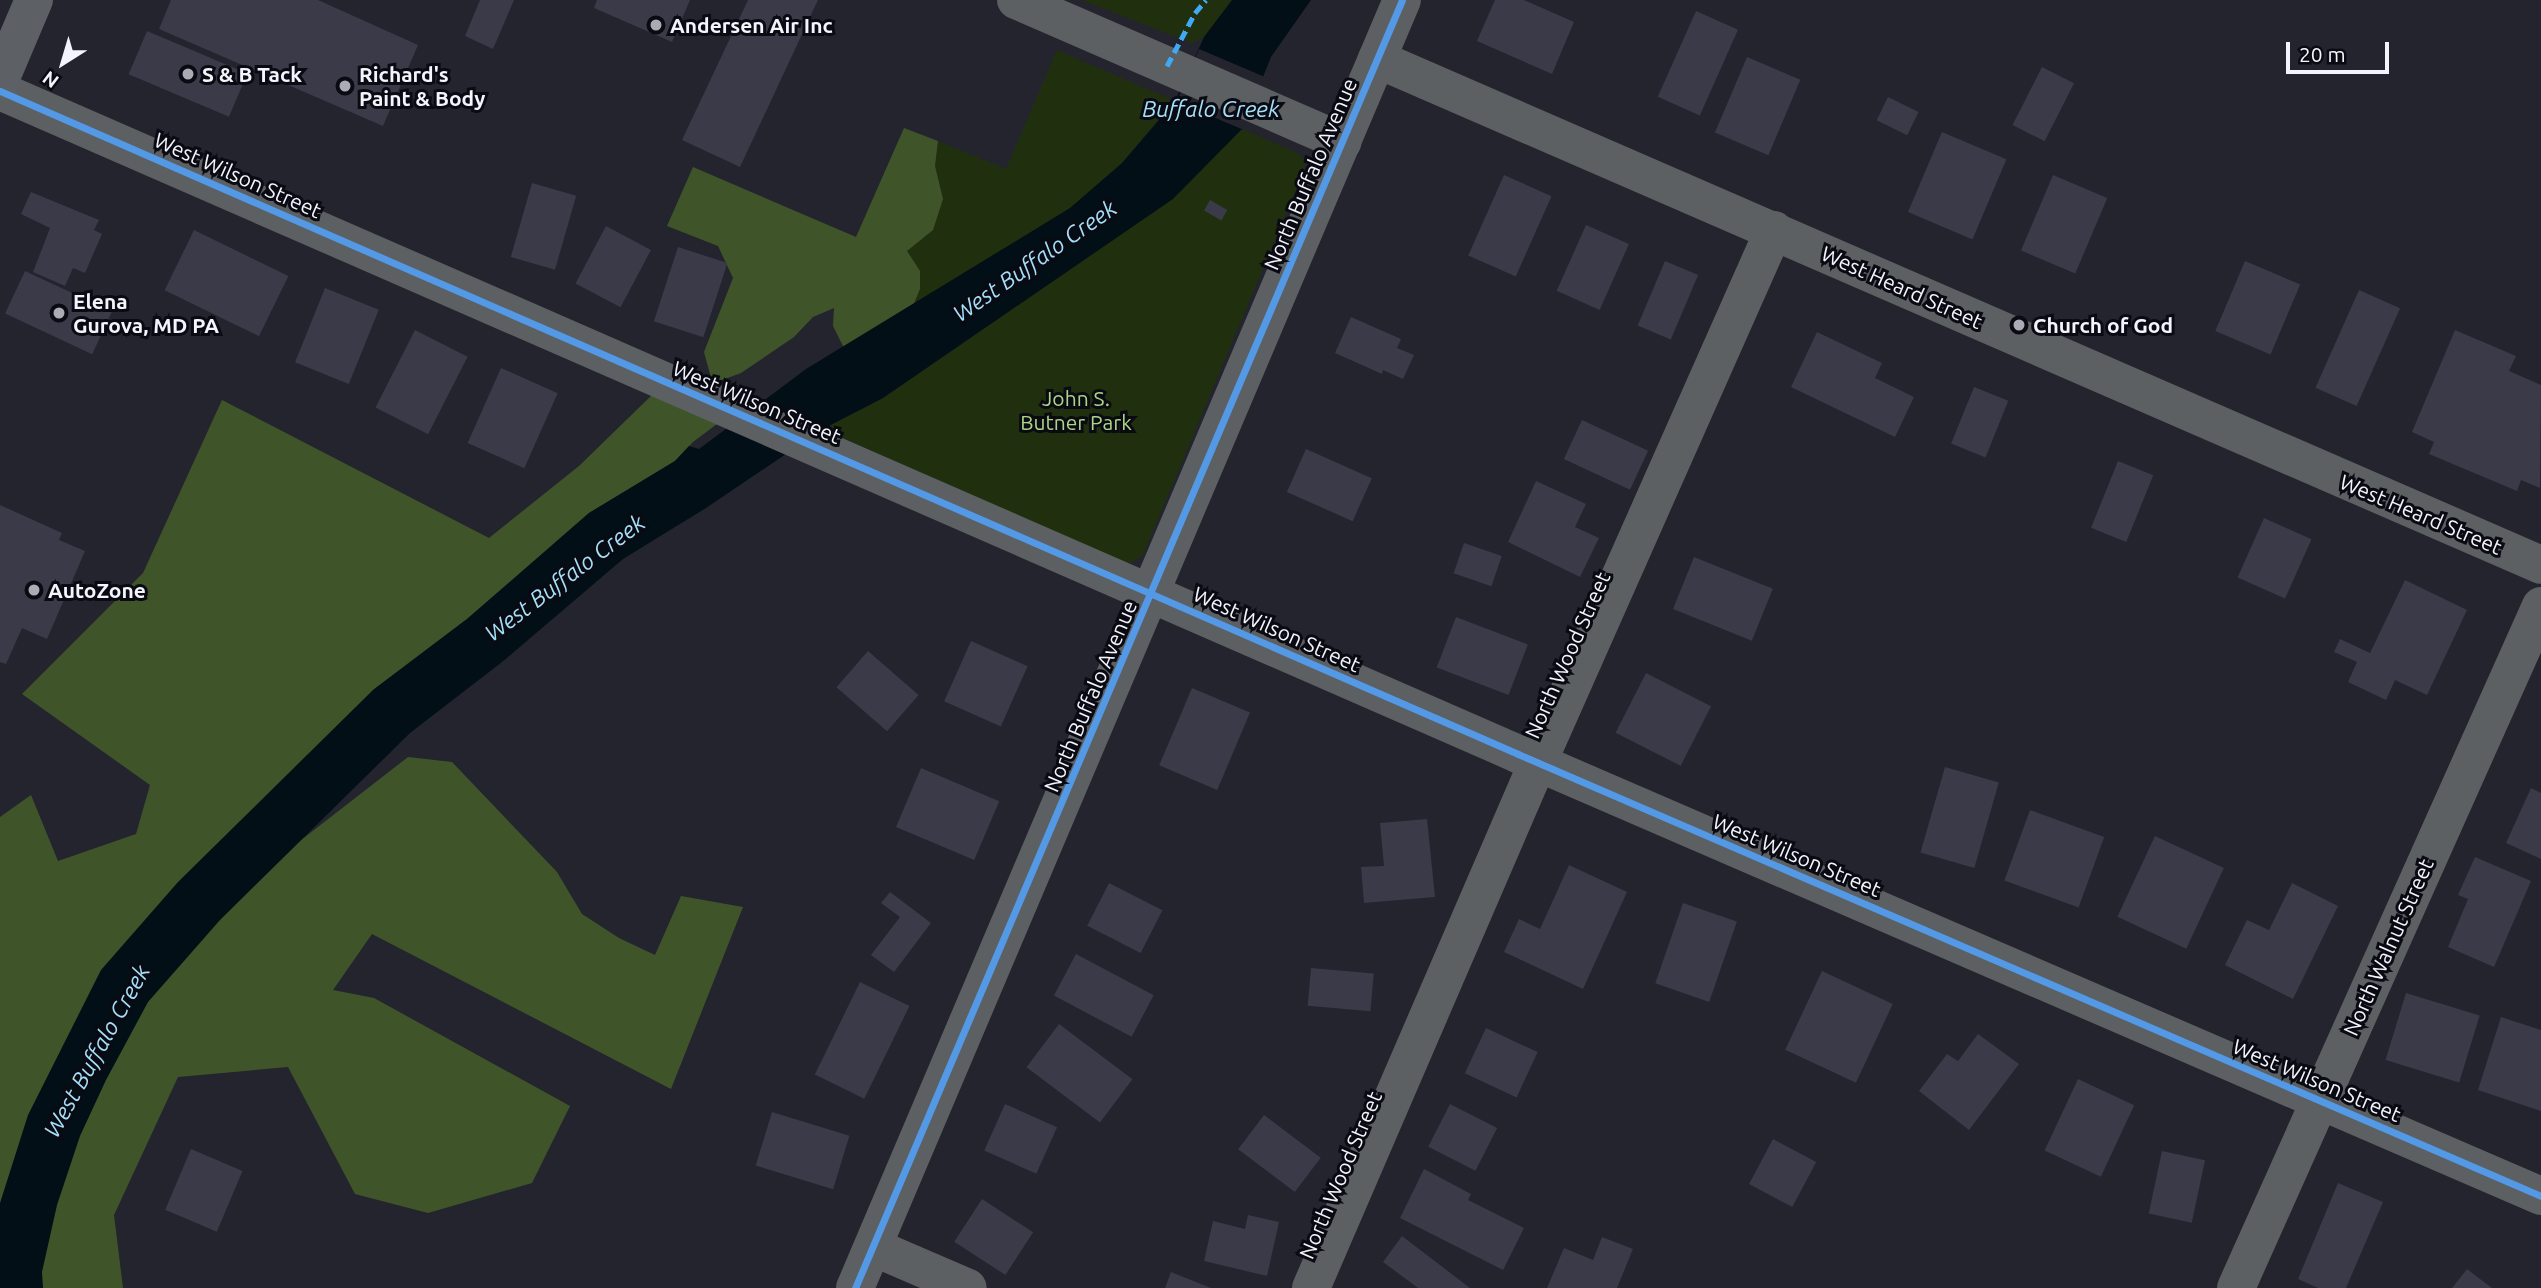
<!DOCTYPE html>
<style>
body{margin:0}
#map{position:relative;width:2541px;height:1288px;overflow:hidden;background:#24242f;font-family:Ubuntu,sans-serif}
div>[style]{position:absolute}
[style*='--x']{left:calc(var(--x)*1px);top:calc(var(--y)*1px);width:calc(var(--w)*1px);rotate:calc(var(--a)*1deg)}
.green>*{inset:0;background:#20300e}
.forest>*{inset:0;background:#3f5529}
.water>*{inset:0;background:#030f17}
.pier>*{inset:0;background:#24242f;transform-origin:0 0}
.building>*{inset:0;background:#3a3a48;transform-origin:0 0}
.minor>*{height:38px;margin:-19px;padding:0 19px;transform-origin:19px;border-radius:19px;background:#5c6062}
.major>*{height:38px;margin:-19px;padding:0 19px;transform-origin:19px;border-radius:19px;background:#5d6166}
.quiet>*{height:5px;margin-top:-2.5px;transform-origin:0;background:repeating-linear-gradient(90deg,#3fa9f5 0 10px,transparent 0 15px)}
.cycleway>*{height:7px;margin:-3.5px;padding:0 3.5px;transform-origin:3.5px;border-radius:3.5px;background:#5399e6}
.dots>*{width:19px;height:19px;translate:-50% -50%;box-sizing:border-box;border:4px solid #0a0a13;border-radius:50%}
span{translate:-50% -50%;white-space:nowrap;text-align:center;line-height:1.15;-webkit-text-stroke:6px #0a0a13;paint-order:stroke}
.poi-label{font-size:21px;color:#f4f4fd;font-weight:700}
.left{translate:0 -50%;text-align:left}
.street-label{font-size:21px;color:#f4f4fd}
.park-label{font-size:21px;color:#acd686}
.water-label{font-size:23px;color:#a4dff8;font-style:italic}
.north{position:absolute;left:28px;top:28px;width:70px;height:70px;-webkit-text-stroke:5px #0a0a13;paint-order:stroke;rotate:217deg;font-size:19px;font-weight:700;line-height:28px;text-align:center;color:#f4f4fd}
.north::after{content:'';display:block;margin:auto;width:24px;height:32px;background:#f4f4fd;clip-path:polygon(50% 0,100% 100%,50% 72%,0 100%)}
.scale{position:absolute;left:2286px;top:42px;width:103px;height:32px;box-sizing:border-box;border:4px solid #f4f4fd;border-top:0;padding-left:9px;font-size:21px;line-height:24px;white-space:nowrap;color:#f4f4fd;-webkit-text-stroke:5px #0a0a13;paint-order:stroke}
</style>
<div id="map">
<div class="green">
<i style="clip-path:polygon(1081px 0,1232px 0,1204px 37px,1192px 43px)"></i>
<i style="clip-path:polygon(1057px 50px,1175px 101px,1122px 163px,1070px 208px,913px 306px,920px 289px,907px 251px,933px 230px,943px 199px,935px 166px,938px 141px,1006px 169px)"></i>
<i style="clip-path:polygon(1242px 129px,1298px 153px,1304px 160px,1305px 168px,1143px 555px,1131px 563px,1121px 562px,823px 429px,883px 398px,1172px 199px)"></i>
</div>
<div class="forest">
<i style="clip-path:polygon(904px 128px,938px 141px,935px 166px,943px 199px,933px 230px,907px 251px,920px 271px,920px 289px,913px 306px,844px 348px,833px 326px,834px 308px,813px 317px,794px 337px,741px 373px,722px 380px,711px 378px,704px 352px,733px 278px,718px 246px,667px 226px,693px 167px,856px 237px)"></i>
<i style="clip-path:polygon(652px 395px,717px 424px,693px 442px,675px 461px,589px 513px,467px 619px,373px 690px,296px 844px,408px 757px,452px 762px,557px 872px,582px 914px,619px 938px,655px 955px,681px 896px,743px 907px,671px 1089px,372px 934px,333px 990px,374px 998px,570px 1106px,532px 1183px,428px 1213px,355px 1194px,288px 1067px,178px 1077px,114px 1215px,123px 1288px,0 1288px,0 817px,31px 795px,58px 861px,136px 834px,150px 785px,22px 694px,143px 573px,222px 400px,489px 538px,579px 466px)"></i>
</div>
<div class="water">
<i style="clip-path:polygon(1232px 0,1311px 0,1271px 57px,1242px 129px,1173px 199px,883px 398px,823px 429px,706px 508px,623px 559px,502px 662px,410px 733px,220px 920px,148px 1002px,106px 1080px,80px 1136px,57px 1205px,42px 1272px,43px 1288px,0 1288px,0 1203px,28px 1115px,101px 970px,178px 882px,373px 690px,467px 619px,589px 513px,675px 461px,689px 446px,699px 449px,806px 369px,1070px 208px,1122px 163px,1175px 101px,1204px 37px)"></i>
</div>
<div class="pier">
<i style="left:1199px;top:49px;width:71px;height:57px;rotate:23deg"></i>
</div>
<div class="building">
<i style="clip-path:polygon(171px 0,318px 0,418px 45px,383px 126px,159px 29px)"></i>
<i style="clip-path:polygon(480px 0,514px 0,493px 49px,465px 36px)"></i>
<i style="clip-path:polygon(597px 0,690px 0,672px 42px,594px 8px)"></i>
<i style="clip-path:polygon(748px 0,818px 0,740px 167px,682px 140px)"></i>
<i style="clip-path:polygon(1495px 0,1524px 0,1574px 22px,1552px 74px,1477px 41px)"></i>
<i style="left:1696px;top:11px;width:46px;height:94px;rotate:24deg"></i>
<i style="left:147px;top:31px;width:109px;height:47px;rotate:23deg"></i>
<i style="left:1747px;top:57px;width:58px;height:82px;rotate:23deg"></i>
<i style="left:2042px;top:67px;width:36px;height:65px;rotate:27deg"></i>
<i style="left:1888px;top:97px;width:34px;height:26px;rotate:26deg"></i>
<i style="left:1942px;top:132px;width:70px;height:87px;rotate:23deg"></i>
<i style="left:1504px;top:175px;width:52px;height:88px;rotate:24deg"></i>
<i style="left:2053px;top:175px;width:59px;height:82px;rotate:23deg"></i>
<i style="left:532px;top:183px;width:46px;height:77px;rotate:16deg"></i>
<i style="clip-path:polygon(31px 192px,99px 220px,94px 230px,102px 234px,85px 273px,73px 268px,65px 286px,33px 272px,50px 228px,21px 214px)"></i>
<i style="left:1210px;top:200px;width:20px;height:12px;rotate:30deg"></i>
<i style="left:1586px;top:225px;width:47px;height:72px;rotate:24deg"></i>
<i style="left:606px;top:226px;width:51px;height:65px;rotate:28deg"></i>
<i style="left:194px;top:230px;width:105px;height:67px;rotate:26deg"></i>
<i style="left:678px;top:247px;width:52px;height:78px;rotate:18deg"></i>
<i style="left:1665px;top:261px;width:36px;height:70px;rotate:23deg"></i>
<i style="left:2245px;top:261px;width:60px;height:76px;rotate:23deg"></i>
<i style="left:25px;top:271px;width:96px;height:47px;rotate:25deg"></i>
<i style="left:325px;top:288px;width:58px;height:80px;rotate:22deg"></i>
<i style="left:2359px;top:290px;width:45px;height:107px;rotate:24deg"></i>
<i style="clip-path:polygon(1351px 317px,1401px 339px,1397px 348px,1414px 355px,1403px 379px,1383px 370px,1382px 374px,1335px 353px)"></i>
<i style="left:415px;top:330px;width:59px;height:87px;rotate:27deg"></i>
<i style="clip-path:polygon(2455px 330px,2516px 356px,2509px 371px,2541px 385px,2540px 488px,2521px 480px,2517px 491px,2429px 454px,2434px 442px,2412px 432px)"></i>
<i style="clip-path:polygon(1817px 332px,1882px 363px,1875px 378px,1914px 397px,1895px 437px,1791px 387px)"></i>
<i style="left:501px;top:368px;width:62px;height:82px;rotate:24deg"></i>
<i style="left:1974px;top:387px;width:37px;height:61px;rotate:22deg"></i>
<i style="left:1582px;top:420px;width:73px;height:43px;rotate:25deg"></i>
<i style="left:1306px;top:449px;width:72px;height:47px;rotate:24deg"></i>
<i style="left:2118px;top:461px;width:38px;height:72px;rotate:22deg"></i>
<i style="clip-path:polygon(1536px 481px,1586px 504px,1575px 527px,1599px 538px,1580px 577px,1508px 542px)"></i>
<i style="clip-path:polygon(0 505px,62px 533px,59px 540px,85px 551px,47px 639px,22px 628px,6px 664px,0 662px)"></i>
<i style="left:2264px;top:518px;width:52px;height:65px;rotate:24deg"></i>
<i style="left:1464px;top:543px;width:40px;height:32px;rotate:19deg"></i>
<i style="left:1694px;top:557px;width:85px;height:56px;rotate:22deg"></i>
<i style="clip-path:polygon(2405px 580px,2467px 610px,2427px 695px,2395px 680px,2386px 700px,2348px 682px,2357px 662px,2334px 652px,2340px 639px,2370px 653px)"></i>
<i style="left:1456px;top:617px;width:77px;height:54px;rotate:21deg"></i>
<i style="left:971px;top:641px;width:62px;height:66px;rotate:24deg"></i>
<i style="left:868px;top:651px;width:67px;height:48px;rotate:41deg"></i>
<i style="left:1646px;top:673px;width:73px;height:67px;rotate:27deg"></i>
<i style="left:1192px;top:688px;width:63px;height:84px;rotate:23deg"></i>
<i style="left:1945px;top:767px;width:56px;height:89px;rotate:16deg"></i>
<i style="left:921px;top:768px;width:85px;height:64px;rotate:23deg"></i>
<i style="clip-path:polygon(2531px 788px,2541px 793px,2541px 859px,2506px 843px)"></i>
<i style="left:2030px;top:810px;width:79px;height:75px;rotate:20deg"></i>
<i style="clip-path:polygon(1427px 819px,1435px 897px,1364px 903px,1361px 867px,1384px 866px,1380px 823px)"></i>
<i style="left:2155px;top:836px;width:76px;height:89px;rotate:25deg"></i>
<i style="clip-path:polygon(2475px 857px,2531px 881px,2494px 967px,2448px 947px,2468px 899px,2458px 895px)"></i>
<i style="clip-path:polygon(1569px 865px,1627px 892px,1583px 989px,1504px 952px,1519px 919px,1540px 929px)"></i>
<i style="left:1109px;top:883px;width:60px;height:48px;rotate:27deg"></i>
<i style="clip-path:polygon(2292px 883px,2338px 906px,2293px 999px,2225px 965px,2247px 920px,2269px 930px)"></i>
<i style="clip-path:polygon(890px 892px,931px 923px,894px 972px,871px 955px,900px 917px,881px 903px)"></i>
<i style="left:1683px;top:903px;width:57px;height:85px;rotate:19deg"></i>
<i style="left:1076px;top:954px;width:88px;height:47px;rotate:28deg"></i>
<i style="left:1311px;top:968px;width:63px;height:38px;rotate:5deg"></i>
<i style="left:1822px;top:971px;width:78px;height:87px;rotate:25deg"></i>
<i style="left:860px;top:982px;width:55px;height:103px;rotate:26deg"></i>
<i style="left:2406px;top:993px;width:77px;height:70px;rotate:17deg"></i>
<i style="clip-path:polygon(2501px 1017px,2541px 1030px,2541px 1111px,2478px 1090px)"></i>
<i style="left:1059px;top:1024px;width:92px;height:54px;rotate:37deg"></i>
<i style="left:1486px;top:1028px;width:57px;height:50px;rotate:25deg"></i>
<i style="clip-path:polygon(1978px 1034px,2019px 1064px,1969px 1130px,1919px 1091px,1947px 1054px,1958px 1061px)"></i>
<i style="left:2078px;top:1079px;width:62px;height:79px;rotate:25deg"></i>
<i style="left:1005px;top:1104px;width:57px;height:51px;rotate:24deg"></i>
<i style="left:1450px;top:1104px;width:53px;height:48px;rotate:27deg"></i>
<i style="left:772px;top:1112px;width:81px;height:56px;rotate:17deg"></i>
<i style="left:1264px;top:1115px;width:71px;height:43px;rotate:37deg"></i>
<i style="left:1773px;top:1139px;width:49px;height:51px;rotate:28deg"></i>
<i style="left:191px;top:1149px;width:56px;height:66px;rotate:23deg"></i>
<i style="left:2162px;top:1151px;width:44px;height:64px;rotate:12deg"></i>
<i style="clip-path:polygon(1424px 1169px,1471px 1194px,1468px 1200px,1524px 1228px,1503px 1270px,1400px 1218px)"></i>
<i style="clip-path:polygon(2338px 1183px,2383px 1202px,2346px 1288px,2318px 1288px,2298px 1279px)"></i>
<i style="left:982px;top:1199px;width:61px;height:51px;rotate:33deg"></i>
<i style="clip-path:polygon(1248px 1215px,1279px 1222px,1267px 1276px,1204px 1261px,1213px 1221px,1245px 1229px)"></i>
<i style="clip-path:polygon(1402px 1236px,1470px 1288px,1418px 1288px,1383px 1262px)"></i>
<i style="clip-path:polygon(1602px 1237px,1633px 1249px,1617px 1288px,1547px 1288px,1564px 1248px,1593px 1260px)"></i>
<i style="clip-path:polygon(2467px 1269px,2492px 1288px,2452px 1288px)"></i>
<i style="clip-path:polygon(1171px 1272px,1211px 1288px,1165px 1288px)"></i>
</div>
<div class="minor">
<i style="--x:1016;--y:0;--w:356;--a:23.5"></i>
<i style="--x:1377;--y:59;--w:1269;--a:23.49"></i>
<i style="--x:0;--y:91;--w:1656;--a:23.59"></i>
<i style="--x:1518;--y:754;--w:1114;--a:23.37"></i>
<i style="--x:873;--y:1247;--w:103;--a:23.3"></i>
<i style="--x:855;--y:1288;--w:1399;--a:-66.99"></i>
<i style="--x:1311;--y:1288;--w:573;--a:-66.66"></i>
<i style="--x:1538;--y:762;--w:582;--a:-66.08"></i>
<i style="--x:2236;--y:1288;--w:747;--a:-65.91"></i>
</div>
<div class="major">
<i style="--x:0;--y:80;--w:87;--a:-67"></i>
</div>
<div class="quiet">
<i style="--x:1167;--y:66;--w:60;--a:-62.2"></i>
<i style="--x:1195;--y:13;--w:17;--a:-50"></i>
</div>
<div class="cycleway">
<i style="--x:0;--y:91;--w:1656;--a:23.59"></i>
<i style="--x:1518;--y:754;--w:1114;--a:23.37"></i>
<i style="--x:855;--y:1288;--w:1399;--a:-66.99"></i>
</div>
<div class="dots">
<i style="left:656px;top:25px;background:#ababb5"></i>
<i style="left:188px;top:74px;background:#ababb5"></i>
<i style="left:345px;top:86px;background:#ababb5"></i>
<i style="left:59px;top:313px;background:#ababb5"></i>
<i style="left:2019px;top:325px;background:#ababb5"></i>
<i style="left:34px;top:590px;background:#ababb5"></i>
</div>
<div class="poi-label">
<span class="left" style="left:670px;top:25px">Andersen Air Inc</span>
<span class="left" style="left:202px;top:74px">S &amp; B Tack</span>
<span class="left" style="left:359px;top:86px">Richard's<br>Paint &amp; Body</span>
<span class="left" style="left:73px;top:313px">Elena<br>Gurova, MD PA</span>
<span class="left" style="left:2033px;top:325px">Church of God</span>
<span class="left" style="left:48px;top:590px">AutoZone</span>
</div>
<div class="street-label">
<span style="left:1310px;top:174px;rotate:-67deg">North Buffalo Avenue</span>
<span style="left:238px;top:175px;rotate:24deg">West Wilson Street</span>
<span style="left:1902px;top:287px;rotate:24deg">West Heard Street</span>
<span style="left:757px;top:402px;rotate:23deg">West Wilson Street</span>
<span style="left:2421px;top:514px;rotate:23deg">West Heard Street</span>
<span style="left:1277px;top:629px;rotate:24deg">West Wilson Street</span>
<span style="left:1567px;top:655px;rotate:-66deg">North Wood Street</span>
<span style="left:1090px;top:696px;rotate:-67deg">North Buffalo Avenue</span>
<span style="left:1797px;top:855px;rotate:23deg">West Wilson Street</span>
<span style="left:2388px;top:947px;rotate:-66deg">North Walnut Street</span>
<span style="left:2317px;top:1080px;rotate:23deg">West Wilson Street</span>
<span style="left:1340px;top:1175px;rotate:-67deg">North Wood Street</span>
</div>
<div class="park-label">
<span style="left:1076px;top:410px">John S.<br>Butner Park</span>
</div>
<div class="water-label">
<span style="left:1211px;top:109px">Buffalo Creek</span>
<span style="left:1035px;top:261px;rotate:-35deg">West Buffalo Creek</span>
<span style="left:565px;top:578px;rotate:-37deg">West Buffalo Creek</span>
<span style="left:97px;top:1051px;rotate:-61deg">West Buffalo Creek</span>
</div>
<div class="north">N</div>
<div class="scale">20 m</div>
</div>
